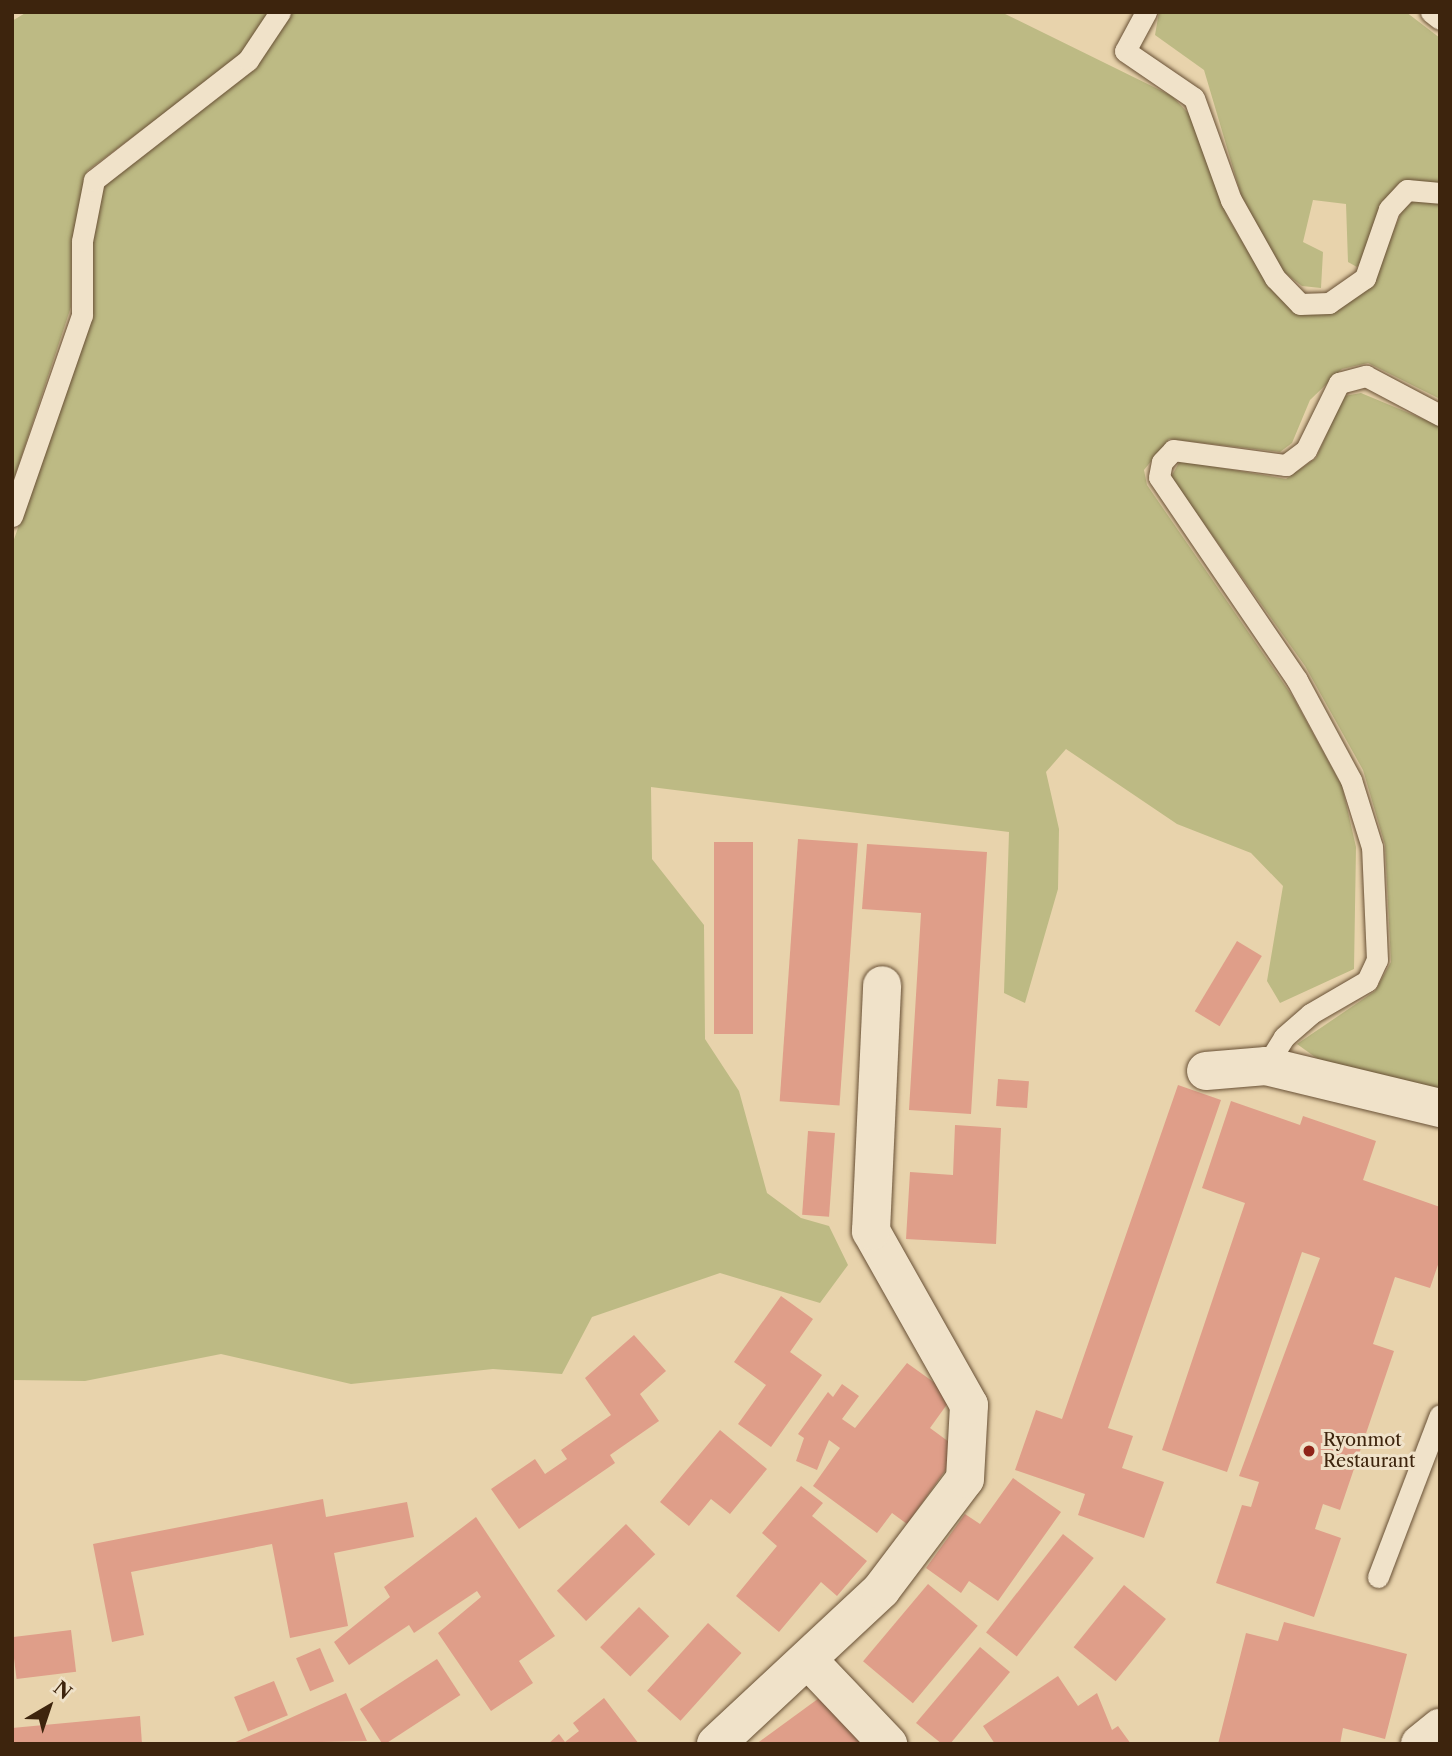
<!DOCTYPE html>
<style>
body{margin:0}
#map{position:relative;width:1452px;height:1756px;overflow:hidden;background:#e8d3ac;font-family:"Libre Caslon Text",serif}
div>[style]{position:absolute}
[style*='--x']{left:calc(var(--x)*1px);top:calc(var(--y)*1px);width:calc(var(--w)*1px);rotate:calc(var(--a)*1deg)}
.green>*{inset:0;background:#bdba84}
.building>*{inset:0;background:#df9e89;transform-origin:0 0}
.roads{filter:drop-shadow(0 0 2px #685035) drop-shadow(0 0 2px #685035)}
.service>*{height:21px;margin:-10.5px;padding:0 10.5px;transform-origin:10.5px;border-radius:10.5px;background:#f0e2c9}
.minor>*{height:38px;margin:-19px;padding:0 19px;transform-origin:19px;border-radius:19px;background:#f0e2c9}
.dots>*{width:19px;height:19px;translate:-50% -50%;box-sizing:border-box;border:4px solid #f0e2c9;border-radius:50%}
span{translate:-50% -50%;white-space:nowrap;text-align:center;line-height:1.15;-webkit-text-stroke:6px #f0e2c9;paint-order:stroke}
.poi-label{font-size:18px;color:#3d240d}
.left{translate:0 -50%;text-align:left}
.frame{position:absolute;inset:0;border:14px solid #3d240d;pointer-events:none}
.north{position:absolute;left:14px;top:1672px;width:70px;height:70px;-webkit-text-stroke:5px #f0e2c9;paint-order:stroke;rotate:39deg;font-size:19px;font-weight:700;line-height:28px;text-align:center;color:#3d240d}
.north::after{content:'';display:block;margin:auto;width:24px;height:32px;background:#3d240d;clip-path:polygon(50% 0,100% 100%,50% 72%,0 100%)}
</style>
<div id="map">
<div class="green">
<i style="clip-path:polygon(27px 12px,272px 12px,245px 53px,87px 171px,72px 240px,71px 307px,12px 485px,12px 21px)"></i>
<i style="clip-path:polygon(291px 12px,1001px 12px,1172px 96px,1189px 114px,1227px 216px,1268px 285px,1297px 314px,1329px 314px,1368px 289px,1402px 211px,1414px 200px,1440px 203px,1440px 399px,1368px 363px,1342px 369px,1310px 400px,1292px 443px,1280px 452px,1169px 439px,1144px 470px,1147px 485px,1293px 697px,1342px 786px,1356px 847px,1354px 969px,1280px 1003px,1267px 981px,1283px 886px,1251px 853px,1177px 824px,1066px 749px,1046px 772px,1059px 829px,1058px 889px,1025px 1003px,1004px 993px,1009px 832px,651px 787px,652px 859px,704px 925px,705px 1039px,739px 1091px,767px 1193px,801px 1218px,829px 1226px,848px 1265px,820px 1303px,720px 1273px,592px 1317px,562px 1374px,493px 1369px,351px 1384px,221px 1354px,85px 1381px,12px 1380px,12px 545px,93px 314px,93px 239px,104px 187px,158px 137px,254px 70px)"></i>
<i style="clip-path:polygon(1159px 12px,1406px 12px,1440px 38px,1440px 184px,1398px 184px,1383px 204px,1373px 242px,1357px 267px,1348px 262px,1346px 204px,1313px 200px,1303px 242px,1323px 252px,1321px 288px,1302px 286px,1281px 270px,1241px 195px,1204px 70px,1155px 35px)"></i>
<i style="clip-path:polygon(1361px 393px,1440px 426px,1440px 1090px,1333px 1070px,1297px 1044px,1375px 991px,1391px 962px,1385px 845px,1363px 770px,1305px 666px,1171px 477px,1180px 461px,1286px 479px,1316px 458px,1344px 396px)"></i>
</div>
<div class="building">
<i style="left:798px;top:839px;width:60px;height:263px;rotate:4deg"></i>
<i style="left:714px;top:842px;width:39px;height:192px"></i>
<i style="clip-path:polygon(867px 844px,987px 852px,971px 1114px,909px 1110px,921px 913px,862px 909px)"></i>
<i style="left:1237px;top:941px;width:29px;height:82px;rotate:31deg"></i>
<i style="left:998px;top:1079px;width:31px;height:27px;rotate:4deg"></i>
<i style="clip-path:polygon(1178px 1085px,1221px 1100px,1108px 1428px,1133px 1436px,1122px 1468px,1164px 1482px,1144px 1538px,1078px 1515px,1085px 1494px,1015px 1470px,1036px 1410px,1062px 1419px)"></i>
<i style="clip-path:polygon(1231px 1101px,1300px 1125px,1303px 1116px,1376px 1141px,1363px 1180px,1440px 1207px,1440px 1259px,1430px 1288px,1395px 1277px,1373px 1344px,1394px 1351px,1340px 1510px,1323px 1504px,1315px 1529px,1341px 1538px,1314px 1617px,1216px 1583px,1242px 1505px,1251px 1507px,1259px 1482px,1239px 1476px,1320px 1258px,1302px 1252px,1227px 1472px,1162px 1450px,1245px 1203px,1202px 1188px)"></i>
<i style="clip-path:polygon(955px 1125px,1001px 1128px,996px 1244px,906px 1239px,910px 1172px,953px 1175px)"></i>
<i style="left:808px;top:1131px;width:27px;height:84px;rotate:4deg"></i>
<i style="clip-path:polygon(781px 1296px,813px 1319px,790px 1352px,822px 1375px,771px 1447px,738px 1424px,766px 1385px,734px 1362px)"></i>
<i style="clip-path:polygon(634px 1335px,666px 1371px,640px 1394px,659px 1421px,610px 1455px,615px 1463px,519px 1529px,491px 1489px,535px 1459px,545px 1474px,567px 1459px,561px 1450px,611px 1415px,585px 1378px)"></i>
<i style="clip-path:polygon(907px 1363px,953px 1396px,930px 1428px,960px 1450px,907px 1524px,892px 1513px,877px 1533px,813px 1486px,840px 1448px,829px 1440px,817px 1470px,796px 1461px,804px 1438px,798px 1434px,828px 1392px,833px 1397px,842px 1384px,859px 1396px,842px 1419px,855px 1428px)"></i>
<i style="clip-path:polygon(720px 1430px,767px 1469px,730px 1514px,711px 1499px,689px 1526px,660px 1502px)"></i>
<i style="clip-path:polygon(1013px 1478px,1061px 1512px,998px 1601px,969px 1581px,961px 1593px,926px 1568px,965px 1514px,980px 1524px)"></i>
<i style="clip-path:polygon(801px 1486px,823px 1503px,812px 1516px,867px 1561px,837px 1596px,821px 1582px,779px 1632px,736px 1596px,777px 1546px,762px 1533px)"></i>
<i style="clip-path:polygon(323px 1499px,326px 1517px,407px 1502px,414px 1537px,334px 1553px,348px 1626px,290px 1638px,272px 1544px,131px 1572px,144px 1635px,112px 1642px,93px 1544px)"></i>
<i style="clip-path:polygon(476px 1517px,555px 1636px,519px 1661px,533px 1683px,491px 1711px,438px 1633px,481px 1597px,477px 1591px,414px 1633px,409px 1625px,349px 1665px,334px 1642px,390px 1597px,384px 1587px)"></i>
<i style="left:626px;top:1524px;width:42px;height:96px;rotate:46deg"></i>
<i style="left:1063px;top:1534px;width:39px;height:125px;rotate:38deg"></i>
<i style="left:928px;top:1584px;width:65px;height:101px;rotate:40deg"></i>
<i style="left:1124px;top:1585px;width:54px;height:80px;rotate:39deg"></i>
<i style="left:639px;top:1607px;width:42px;height:56px;rotate:44deg"></i>
<i style="clip-path:polygon(1284px 1622px,1407px 1654px,1385px 1739px,1343px 1728px,1340px 1744px,1218px 1744px,1246px 1633px,1278px 1641px)"></i>
<i style="left:708px;top:1623px;width:45px;height:91px;rotate:42deg"></i>
<i style="left:71px;top:1630px;width:42px;height:60px;rotate:83deg"></i>
<i style="clip-path:polygon(980px 1647px,1010px 1672px,950px 1744px,942px 1744px,916px 1723px)"></i>
<i style="left:320px;top:1648px;width:36px;height:26px;rotate:67deg"></i>
<i style="left:437px;top:1659px;width:43px;height:92px;rotate:57deg"></i>
<i style="clip-path:polygon(1058px 1676px,1078px 1706px,1097px 1693px,1112px 1730px,1118px 1726px,1131px 1744px,995px 1744px,983px 1726px)"></i>
<i style="left:274px;top:1681px;width:37px;height:43px;rotate:68deg"></i>
<i style="clip-path:polygon(346px 1693px,367px 1741px,231px 1744px,279px 1723px)"></i>
<i style="clip-path:polygon(826px 1693px,863px 1744px,756px 1744px)"></i>
<i style="clip-path:polygon(604px 1698px,639px 1744px,548px 1744px,559px 1734px,565px 1742px,579px 1731px,573px 1723px)"></i>
<i style="clip-path:polygon(140px 1716px,142px 1744px,12px 1744px,12px 1728px)"></i>
</div>
<div class="roads">
<div class="service">
<i style="--x:1146;--y:12;--w:44;--a:118.3"></i>
<i style="--x:1125;--y:51;--w:83;--a:34.3"></i>
<i style="--x:1194;--y:98;--w:109;--a:70.1"></i>
<i style="--x:1231;--y:200;--w:90;--a:60.6"></i>
<i style="--x:1275;--y:278;--w:36;--a:46"></i>
<i style="--x:1300;--y:304;--w:29;--a:-2"></i>
<i style="--x:1329;--y:303;--w:44;--a:-34.8"></i>
<i style="--x:1365;--y:278;--w:73;--a:-70.8"></i>
<i style="--x:1389;--y:209;--w:26;--a:-47"></i>
<i style="--x:1407;--y:190;--w:33;--a:5"></i>
<i style="--x:1431;--y:12;--w:11;--a:38"></i>
<i style="--x:12;--y:516;--w:213;--a:-70.8"></i>
<i style="--x:82;--y:315;--w:74;--a:-90"></i>
<i style="--x:82;--y:241;--w:62;--a:-78.9"></i>
<i style="--x:94;--y:180;--w:195;--a:-37.9"></i>
<i style="--x:248;--y:60;--w:58;--a:-56.3"></i>
<i style="--x:1266;--y:1066;--w:34;--a:-58"></i>
<i style="--x:1284;--y:1037;--w:35;--a:-41"></i>
<i style="--x:1310;--y:1014;--w:66;--a:-30.1"></i>
<i style="--x:1367;--y:981;--w:23;--a:-65"></i>
<i style="--x:1377;--y:960;--w:113;--a:-92.5"></i>
<i style="--x:1372;--y:847;--w:70;--a:-107.4"></i>
<i style="--x:1351;--y:780;--w:114;--a:-118.4"></i>
<i style="--x:1297;--y:680;--w:245;--a:-124.2"></i>
<i style="--x:1159;--y:477;--w:15;--a:-79"></i>
<i style="--x:1162;--y:462;--w:16;--a:-47"></i>
<i style="--x:1173;--y:450;--w:114;--a:7.6"></i>
<i style="--x:1286;--y:465;--w:25;--a:-37"></i>
<i style="--x:1306;--y:450;--w:75;--a:-63.8"></i>
<i style="--x:1339;--y:383;--w:28;--a:-15"></i>
<i style="--x:1366;--y:376;--w:84;--a:27.8"></i>
<i style="--x:1378;--y:1577;--w:173;--a:-69.1"></i>
</div>
<div class="minor">
<i style="--x:1206;--y:1071;--w:60;--a:-4.8"></i>
<i style="--x:1266;--y:1066;--w:179;--a:13.6"></i>
<i style="--x:809;--y:1661;--w:115;--a:46.4"></i>
<i style="--x:716;--y:1744;--w:226;--a:-43"></i>
<i style="--x:881;--y:1590;--w:139;--a:-52.9"></i>
<i style="--x:965;--y:1479;--w:74;--a:-86.9"></i>
<i style="--x:969;--y:1405;--w:200;--a:-119.4"></i>
<i style="--x:871;--y:1231;--w:246;--a:-87.4"></i>
<i style="--x:1420;--y:1744;--w:26;--a:-39"></i>
</div>
</div>
<div class="dots">
<i style="left:1309px;top:1451px;background:#8f2418"></i>
</div>
<div class="poi-label">
<span class="left" style="left:1323px;top:1451px">Ryonmot<br>Restaurant</span>
</div>
<div class="frame"></div>
<div class="north">N</div>
</div>
